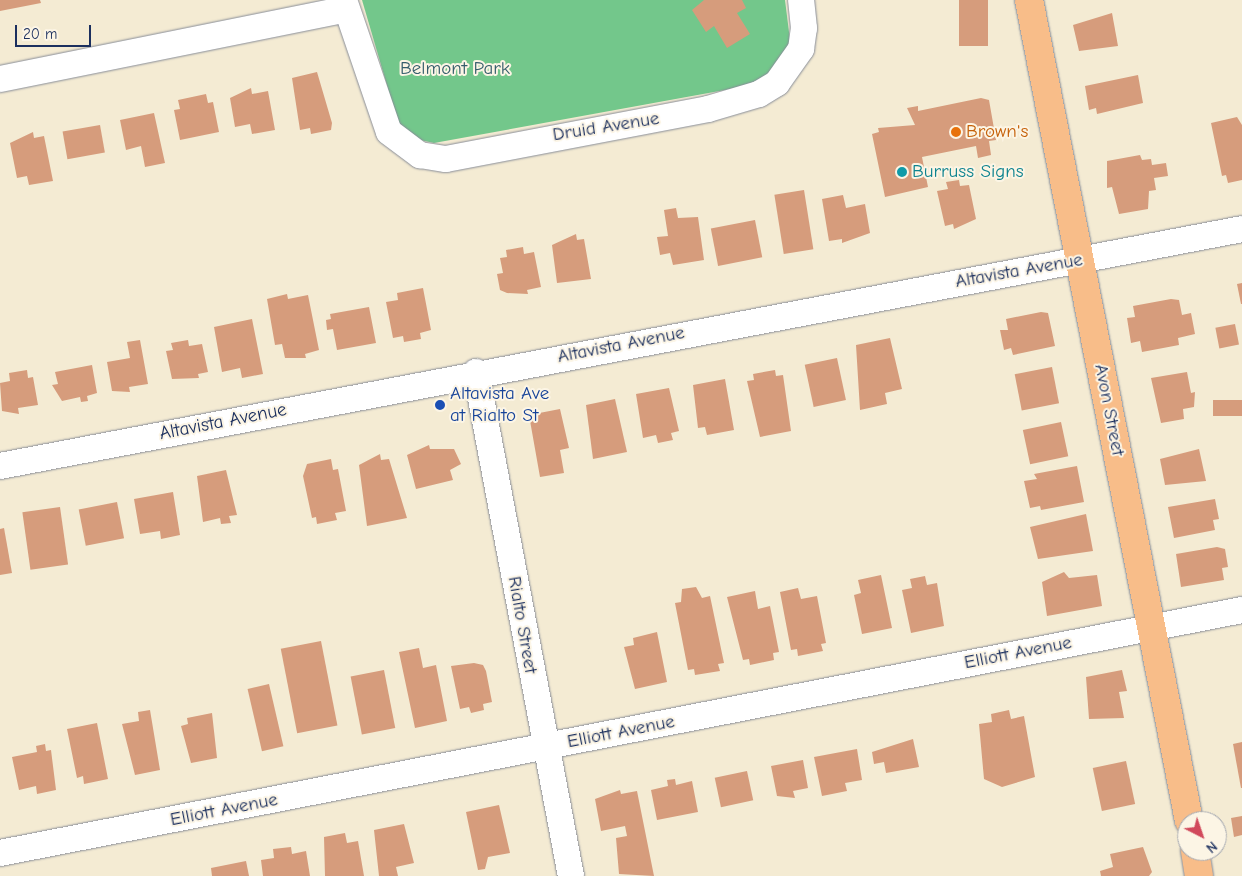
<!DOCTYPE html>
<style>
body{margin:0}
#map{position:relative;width:1242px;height:876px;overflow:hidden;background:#f4ebd3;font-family:"Comic Neue",sans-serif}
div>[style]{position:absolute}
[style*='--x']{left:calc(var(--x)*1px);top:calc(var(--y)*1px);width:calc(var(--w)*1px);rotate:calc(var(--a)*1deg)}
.green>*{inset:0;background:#73c78b}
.building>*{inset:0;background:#d69c7c;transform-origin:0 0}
.roads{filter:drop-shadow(0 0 1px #888d98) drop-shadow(0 0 1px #888d98)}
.minor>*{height:26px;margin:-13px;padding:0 13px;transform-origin:13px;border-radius:13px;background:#fff}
.major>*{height:28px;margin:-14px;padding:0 14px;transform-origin:14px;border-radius:14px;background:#f8bd89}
.dots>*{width:14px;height:14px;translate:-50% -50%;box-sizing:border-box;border:2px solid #fcf5e5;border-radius:50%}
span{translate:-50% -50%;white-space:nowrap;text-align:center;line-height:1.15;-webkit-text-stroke:4px #fcf5e5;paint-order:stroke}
.park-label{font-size:19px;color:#355d6c}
.street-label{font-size:19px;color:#1b2f5e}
.food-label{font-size:19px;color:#c56008}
.left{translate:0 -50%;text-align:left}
.culture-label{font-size:19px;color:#0d838f}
.transit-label{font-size:19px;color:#164399}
.north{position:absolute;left:1177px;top:811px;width:50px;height:50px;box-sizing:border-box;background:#fcf5e5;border:1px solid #a2a6af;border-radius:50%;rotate:139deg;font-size:14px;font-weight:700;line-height:20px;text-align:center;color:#1b2f5e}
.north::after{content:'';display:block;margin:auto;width:18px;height:22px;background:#d1495b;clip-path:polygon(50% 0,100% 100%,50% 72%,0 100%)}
.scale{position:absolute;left:15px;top:25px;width:76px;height:22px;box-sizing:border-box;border:2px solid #1b2f5e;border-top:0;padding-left:6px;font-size:15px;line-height:18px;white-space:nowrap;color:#1b2f5e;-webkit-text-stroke:4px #fcf5e5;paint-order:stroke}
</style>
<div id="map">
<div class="green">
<i style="clip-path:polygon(362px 0,785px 0,791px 48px,768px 77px,736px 88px,434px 143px,420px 140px,398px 123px)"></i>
</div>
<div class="building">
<i style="clip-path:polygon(0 0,40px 0,41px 3px,0 11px)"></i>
<i style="clip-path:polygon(704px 0,742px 0,746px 8px,737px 13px,750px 34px,727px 48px,714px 26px,706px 32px,692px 10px)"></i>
<i style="left:959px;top:0;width:29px;height:46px"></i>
<i style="clip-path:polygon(1112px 13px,1118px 46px,1079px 51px,1073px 25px)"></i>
<i style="clip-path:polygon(317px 72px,332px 123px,331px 130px,311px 134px,310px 128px,300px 130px,292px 78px)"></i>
<i style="clip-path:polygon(1138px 75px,1143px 103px,1097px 114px,1096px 108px,1089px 110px,1085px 86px)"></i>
<i style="clip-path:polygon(251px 88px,252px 94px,268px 91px,275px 130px,252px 134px,250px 124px,235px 127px,230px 98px)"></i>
<i style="clip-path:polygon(206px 94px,208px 103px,213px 102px,219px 132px,180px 140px,174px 110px,180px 109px,178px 100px)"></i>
<i style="clip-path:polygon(981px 98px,989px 100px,996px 140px,989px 141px,991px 155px,978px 158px,976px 146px,922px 157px,928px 187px,885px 197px,872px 134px,879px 132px,878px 128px,915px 125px,907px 108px,918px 106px,918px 111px)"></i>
<i style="clip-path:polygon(154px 113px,165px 163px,145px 167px,141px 146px,126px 150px,120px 120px)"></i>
<i style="clip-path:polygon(1237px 117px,1242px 125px,1242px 180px,1228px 183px,1226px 175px,1222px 176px,1211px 123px)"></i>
<i style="left:100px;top:125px;width:28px;height:38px;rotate:80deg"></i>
<i style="clip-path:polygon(33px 132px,34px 138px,44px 136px,53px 181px,29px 185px,27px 176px,17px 178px,10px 143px)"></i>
<i style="clip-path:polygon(1140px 155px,1142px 160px,1151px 159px,1152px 165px,1166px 163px,1168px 176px,1154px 178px,1156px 190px,1149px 191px,1148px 209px,1119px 214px,1112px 187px,1107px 188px,1107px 161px)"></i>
<i style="clip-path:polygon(959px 180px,960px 186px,969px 185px,976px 219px,954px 229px,953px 224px,945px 226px,937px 191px,948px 189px,946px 182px)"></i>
<i style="left:804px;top:190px;width:60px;height:30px;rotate:81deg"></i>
<i style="clip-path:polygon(843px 195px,846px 208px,865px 204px,870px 233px,842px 243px,842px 239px,829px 241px,822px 199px)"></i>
<i style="clip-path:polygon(676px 208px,678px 218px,698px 217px,704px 260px,673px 265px,670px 253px,660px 255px,657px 237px,668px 236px,664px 210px)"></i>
<i style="left:755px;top:220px;width:38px;height:45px;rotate:79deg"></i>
<i style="clip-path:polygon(576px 234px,577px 240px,584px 239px,591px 279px,557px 283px,552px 245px)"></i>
<i style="clip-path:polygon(523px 247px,524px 254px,534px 252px,541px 287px,527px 290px,528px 294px,507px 293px,500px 290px,497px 274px,503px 273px,500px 258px,507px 257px,506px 250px)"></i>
<i style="clip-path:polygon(1242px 283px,1242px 304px,1241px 304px,1237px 284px)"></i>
<i style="clip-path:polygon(423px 288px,431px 330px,420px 333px,421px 339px,404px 342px,403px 336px,393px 338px,386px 302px,398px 300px,397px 293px)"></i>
<i style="clip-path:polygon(287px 294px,288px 299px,308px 295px,319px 350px,305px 354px,306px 358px,285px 358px,282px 344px,275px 345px,267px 299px)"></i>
<i style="clip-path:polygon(1171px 299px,1179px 300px,1182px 315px,1191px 313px,1195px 334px,1178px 338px,1179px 345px,1142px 352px,1140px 341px,1131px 343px,1127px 318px,1135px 317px,1133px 306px)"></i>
<i style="clip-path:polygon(369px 307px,376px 343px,337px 350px,333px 329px,327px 330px,326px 320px,331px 319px,330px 314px)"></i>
<i style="clip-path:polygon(1041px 312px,1048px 313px,1055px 346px,1013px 355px,1011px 348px,1004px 350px,1000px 330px,1008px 330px,1006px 319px)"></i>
<i style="clip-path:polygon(252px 319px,263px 374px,242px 378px,240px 368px,222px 372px,214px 327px)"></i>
<i style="left:1235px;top:324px;width:21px;height:20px;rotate:79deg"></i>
<i style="clip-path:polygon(890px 338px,902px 389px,885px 393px,887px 404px,860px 410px,856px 345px)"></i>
<i style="clip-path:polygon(140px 340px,148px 384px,129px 387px,130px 392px,112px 391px,107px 362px,130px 358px,127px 342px)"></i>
<i style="clip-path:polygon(188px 340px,189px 346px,202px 344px,208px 372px,198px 374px,199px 378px,172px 379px,166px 351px,173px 350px,171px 343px)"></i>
<i style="left:837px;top:358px;width:43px;height:33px;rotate:78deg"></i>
<i style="clip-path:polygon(92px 365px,97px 393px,87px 396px,88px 401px,81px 402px,80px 397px,62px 401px,52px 385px,58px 384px,55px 372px)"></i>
<i style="left:1052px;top:367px;width:37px;height:38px;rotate:79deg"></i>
<i style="clip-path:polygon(27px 370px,28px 378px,33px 377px,38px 405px,18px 408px,19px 414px,2px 411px,0 383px,10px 381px,9px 373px)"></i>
<i style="clip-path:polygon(775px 370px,776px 376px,783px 375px,791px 431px,760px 437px,747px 381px,754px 380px,753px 374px)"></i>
<i style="clip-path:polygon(1187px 372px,1191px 393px,1195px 392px,1194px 407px,1183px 409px,1184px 419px,1161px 423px,1151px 378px)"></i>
<i style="clip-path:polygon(725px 379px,734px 430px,707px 435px,705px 427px,698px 428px,693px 385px)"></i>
<i style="clip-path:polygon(669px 388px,679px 431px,671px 433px,673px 440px,658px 443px,656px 435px,643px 438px,636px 394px)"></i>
<i style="clip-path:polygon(615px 399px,627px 452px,593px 459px,586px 405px)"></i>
<i style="left:1242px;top:400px;width:16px;height:29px;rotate:90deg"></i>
<i style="clip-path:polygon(560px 409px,569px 448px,560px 450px,564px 473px,540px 477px,529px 415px)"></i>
<i style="left:1061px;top:422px;width:35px;height:39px;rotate:78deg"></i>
<i style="clip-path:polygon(429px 445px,430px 449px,454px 449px,461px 464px,450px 470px,453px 480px,416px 489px,407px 455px)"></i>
<i style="clip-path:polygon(1199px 449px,1206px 481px,1165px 485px,1160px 459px)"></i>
<i style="clip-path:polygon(380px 454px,381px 460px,389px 459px,407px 518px,367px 526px,359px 465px)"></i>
<i style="clip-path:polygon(331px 459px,333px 470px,338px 469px,346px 511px,335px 513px,337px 520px,317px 524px,316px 517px,312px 518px,303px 476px,307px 464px)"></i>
<i style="clip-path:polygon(1077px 466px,1084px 502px,1041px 510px,1040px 506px,1030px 508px,1024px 481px,1037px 479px,1034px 474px)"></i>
<i style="clip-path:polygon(226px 470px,237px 515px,229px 516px,231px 523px,221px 524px,220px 518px,203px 522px,197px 476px)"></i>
<i style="clip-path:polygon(173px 492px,180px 535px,161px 539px,160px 531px,140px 534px,134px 499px)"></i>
<i style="clip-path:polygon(1215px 499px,1219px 519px,1213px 520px,1215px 530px,1174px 538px,1168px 507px)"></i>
<i style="left:117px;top:502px;width:37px;height:39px;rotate:79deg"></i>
<i style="left:60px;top:507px;width:58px;height:38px;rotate:82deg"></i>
<i style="clip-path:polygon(1086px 514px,1093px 551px,1038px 559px,1030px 527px)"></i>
<i style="clip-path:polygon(4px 528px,12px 573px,0 575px,0 529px)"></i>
<i style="clip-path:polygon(1217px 547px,1225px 549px,1228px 567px,1222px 568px,1224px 580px,1181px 587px,1176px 554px)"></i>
<i style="clip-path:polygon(1064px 572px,1069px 578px,1097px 575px,1102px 606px,1047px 616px,1042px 582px)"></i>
<i style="clip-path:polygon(881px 575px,892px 628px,862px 634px,854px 595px,861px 593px,858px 580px)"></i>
<i style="clip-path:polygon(925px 576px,927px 585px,937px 583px,944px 626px,911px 633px,902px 590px,912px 588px,910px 579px)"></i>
<i style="clip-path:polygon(696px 587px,702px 598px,710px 596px,724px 663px,718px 664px,720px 671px,695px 675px,694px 669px,688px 670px,675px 603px,681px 602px,682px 589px)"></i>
<i style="clip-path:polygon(798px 588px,801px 599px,817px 596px,826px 643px,821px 644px,823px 651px,798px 656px,797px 649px,791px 650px,780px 592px)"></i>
<i style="clip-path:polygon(755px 591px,758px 609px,770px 606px,779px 652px,773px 653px,774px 660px,750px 665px,749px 659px,743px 660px,727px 597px)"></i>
<i style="clip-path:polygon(657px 632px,667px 682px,635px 689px,624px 647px,634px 645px,633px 638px)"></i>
<i style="left:321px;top:641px;width:86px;height:41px;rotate:79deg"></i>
<i style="clip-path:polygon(419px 648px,423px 668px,436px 665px,447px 721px,415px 728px,399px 652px)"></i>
<i style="clip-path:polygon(474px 663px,483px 665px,486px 671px,492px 702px,483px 704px,484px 710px,471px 713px,469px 707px,460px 709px,451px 666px)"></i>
<i style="left:384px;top:670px;width:59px;height:34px;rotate:79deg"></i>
<i style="clip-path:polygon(1122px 670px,1127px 691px,1119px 692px,1124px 718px,1089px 719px,1086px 677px)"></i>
<i style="left:269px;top:684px;width:64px;height:22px;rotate:77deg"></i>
<i style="clip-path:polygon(150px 710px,160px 770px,135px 775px,122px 724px,139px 721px,138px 712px)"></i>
<i style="clip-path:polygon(1009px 710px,1011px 719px,1024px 716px,1035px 777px,1002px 787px,984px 779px,979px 724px,992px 722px,991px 714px)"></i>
<i style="clip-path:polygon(212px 713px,217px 758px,191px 763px,181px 726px,188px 724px,187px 718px)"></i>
<i style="clip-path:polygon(97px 723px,108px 779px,84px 784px,83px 776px,77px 778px,67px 729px)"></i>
<i style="clip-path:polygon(913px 739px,919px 767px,886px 773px,884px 762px,874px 764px,872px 752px)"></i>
<i style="clip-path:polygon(1242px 742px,1242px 788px,1241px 788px,1233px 744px)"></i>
<i style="clip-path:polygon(45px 744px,46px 751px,51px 750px,56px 790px,37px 794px,36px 786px,19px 790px,12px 757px,37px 752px,36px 746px)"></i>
<i style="clip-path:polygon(857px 749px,862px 780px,845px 783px,847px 791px,822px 796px,814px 757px)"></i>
<i style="clip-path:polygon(803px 760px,808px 788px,793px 791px,795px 798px,777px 796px,771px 766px)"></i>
<i style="left:1126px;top:761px;width:44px;height:34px;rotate:78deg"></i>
<i style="left:747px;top:771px;width:30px;height:33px;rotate:78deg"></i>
<i style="clip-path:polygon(675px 779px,676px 785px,692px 781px,698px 812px,657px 820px,651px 790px,668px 786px,667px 780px)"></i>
<i style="clip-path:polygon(620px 790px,621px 794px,637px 791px,654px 876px,619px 874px,616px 838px,627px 836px,625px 826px,601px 831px,595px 799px)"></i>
<i style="clip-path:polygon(499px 805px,510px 853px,488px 857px,485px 869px,478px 870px,466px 812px)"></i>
<i style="clip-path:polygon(1242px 816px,1242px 835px,1234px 837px,1231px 818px)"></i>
<i style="clip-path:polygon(404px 824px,414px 863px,396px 867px,398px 876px,379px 876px,374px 830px)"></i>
<i style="clip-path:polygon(345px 833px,347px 843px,358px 841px,364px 876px,325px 876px,324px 837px)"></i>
<i style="clip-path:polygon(291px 847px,292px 854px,306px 851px,310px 876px,263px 876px,261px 860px,274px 858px,273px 849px)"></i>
<i style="clip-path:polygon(1143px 847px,1152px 872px,1149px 876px,1101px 876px,1100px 871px,1113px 867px,1110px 854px)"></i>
<i style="clip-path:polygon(246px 861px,249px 876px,212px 876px,211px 868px)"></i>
</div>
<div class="roads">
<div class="minor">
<i style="--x:344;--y:0;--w:139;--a:71.2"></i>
<i style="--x:389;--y:132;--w:39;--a:37"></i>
<i style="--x:420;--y:155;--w:26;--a:9"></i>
<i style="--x:446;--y:159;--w:267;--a:-10.8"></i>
<i style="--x:708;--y:109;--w:53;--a:-16.4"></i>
<i style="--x:759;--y:94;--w:21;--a:-31"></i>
<i style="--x:777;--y:83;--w:42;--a:-54.8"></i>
<i style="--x:801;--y:49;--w:21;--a:-82"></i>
<i style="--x:804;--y:28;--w:28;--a:-96"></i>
<i style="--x:0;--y:79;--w:353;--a:-11.4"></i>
<i style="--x:476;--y:372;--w:513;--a:79.33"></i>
<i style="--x:0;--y:466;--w:1264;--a:-10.8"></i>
<i style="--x:0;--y:853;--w:1266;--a:-11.07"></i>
</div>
<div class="major">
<i style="--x:1029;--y:0;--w:836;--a:78.97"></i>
<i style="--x:1195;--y:851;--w:25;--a:81"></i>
</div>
</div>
<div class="dots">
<i style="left:956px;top:132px;background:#e8710a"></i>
<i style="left:902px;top:172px;background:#0f9aa8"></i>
<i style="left:440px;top:405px;background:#1a4fb4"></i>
</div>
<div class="park-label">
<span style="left:455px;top:69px">Belmont Park</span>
</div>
<div class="street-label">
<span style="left:606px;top:127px;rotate:-9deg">Druid Avenue</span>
<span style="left:1019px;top:271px;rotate:-10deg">Altavista Avenue</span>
<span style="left:621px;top:345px;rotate:-11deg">Altavista Avenue</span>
<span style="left:1109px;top:410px;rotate:79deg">Avon Street</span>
<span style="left:223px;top:422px;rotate:-11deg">Altavista Avenue</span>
<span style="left:522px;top:625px;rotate:80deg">Rialto Street</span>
<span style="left:1018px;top:653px;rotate:-11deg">Elliott Avenue</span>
<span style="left:621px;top:732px;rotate:-11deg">Elliott Avenue</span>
<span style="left:224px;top:810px;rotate:-11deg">Elliott Avenue</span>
</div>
<div class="food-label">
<span class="left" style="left:966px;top:132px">Brown's</span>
</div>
<div class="culture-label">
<span class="left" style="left:912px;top:172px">Burruss Signs</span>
</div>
<div class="transit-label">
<span class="left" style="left:450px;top:405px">Altavista Ave<br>at Rialto St</span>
</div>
<div class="north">N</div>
<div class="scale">20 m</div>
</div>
